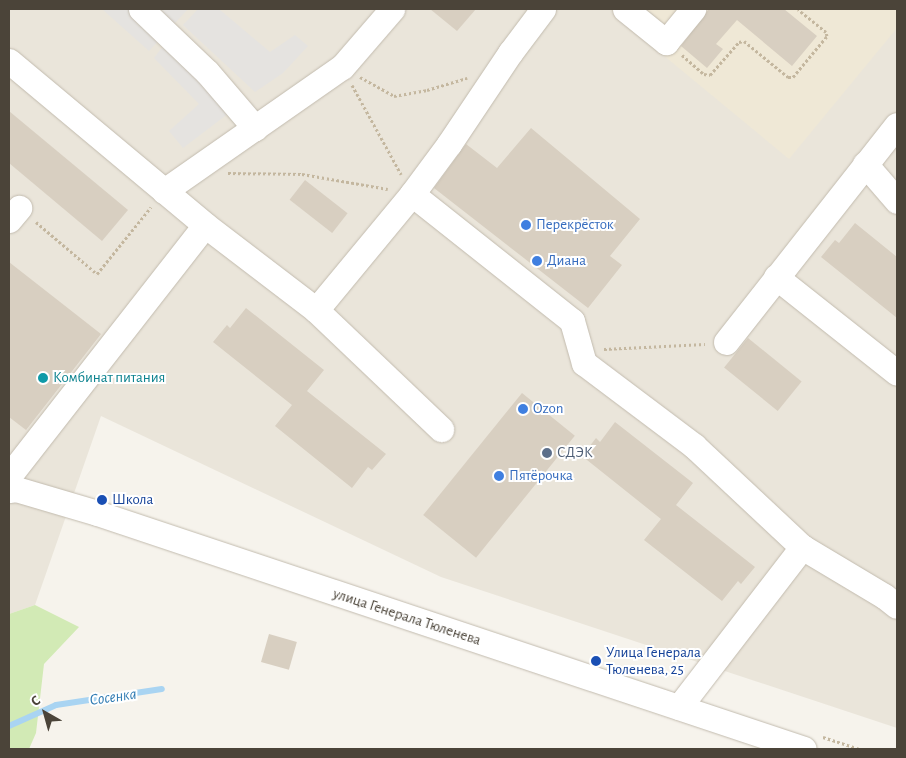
<!DOCTYPE html>
<meta charset="utf-8">
<style>
body{margin:0}
#map{position:relative;width:906px;height:758px;overflow:hidden;background:#f6f3ec;font-family:"Alegreya Sans",sans-serif}
div>[style]{position:absolute}
[style*='--x']{left:calc(var(--x)*1px);top:calc(var(--y)*1px);width:calc(var(--w)*1px);rotate:calc(var(--a)*1deg)}
.residential>*{inset:0;background:#eae5da}
.education>*{inset:0;background:#efe8d6}
.green>*{inset:0;background:#d2eab5}
.parking>*{inset:0;background:#e5e3e0}
.stream>*{height:6px;margin:-3px;padding:0 3px;transform-origin:3px;border-radius:3px;background:#a9d4f2}
.building>*{inset:0;background:#d8cfc1;transform-origin:0 0}
.path>*{height:3px;margin-top:-1.5px;transform-origin:0;background:repeating-linear-gradient(90deg,#c4b79f 0 2.5px,transparent 0 5px)}
.roads{filter:drop-shadow(0 0 1px #c2bbae) drop-shadow(0 0 1px #c2bbae)}
.minor>*{height:25px;margin:-12.5px;padding:0 12.5px;transform-origin:12.5px;border-radius:12.5px;background:#fff}
.dots>*{width:14px;height:14px;translate:-50% -50%;box-sizing:border-box;border:2px solid #fff;border-radius:50%}
span{translate:-50% -50%;white-space:nowrap;text-align:center;line-height:1.15;-webkit-text-stroke:4px #fff;paint-order:stroke}
.shop-label{font-size:15px;color:#366cbe}
.left{translate:0 -50%;text-align:left}
.culture-label{font-size:15px;color:#0d838f}
.service-label{font-size:15px;color:#4e5e75}
.transit-label{font-size:15px;color:#164399}
.street-label{font-size:15px;color:#4b4439}
.water-label{font-size:16px;color:#2e7ab2;font-style:italic}
.frame{position:absolute;inset:0;border:10px solid #4b4439;pointer-events:none}
.north{position:absolute;left:20px;top:688px;width:50px;height:50px;-webkit-text-stroke:4px #fff;paint-order:stroke;rotate:322deg;font-size:14px;font-weight:700;line-height:20px;text-align:center;color:#4b4439}
.north::after{content:'';display:block;margin:auto;width:18px;height:22px;background:#4b4439;clip-path:polygon(50% 0,100% 100%,50% 72%,0 100%)}
</style>
<div id="map">
<div class="residential">
<i style="clip-path:polygon(9px 9px,897px 9px,897px 728px,441px 577px,101px 416px,35px 605px,9px 614px)"></i>
</div>
<div class="education">
<i style="clip-path:polygon(624px 9px,897px 9px,897px 28px,789px 159px,617px 17px)"></i>
</div>
<div class="green">
<i style="clip-path:polygon(35px 605px,79px 627px,44px 664px,36px 733px,29px 749px,9px 749px,9px 614px)"></i>
</div>
<div class="parking">
<i style="clip-path:polygon(102px 9px,188px 9px,149px 51px)"></i>
<i style="clip-path:polygon(198px 9px,219px 9px,270px 52px,295px 35px,308px 46px,283px 73px,255px 92px,183px 25px)"></i>
<i style="clip-path:polygon(166px 42px,233px 110px,183px 148px,169px 131px,199px 104px,154px 58px)"></i>
</div>
<div class="stream">
<i style="--x:9;--y:726;--w:51;--a:-24.1"></i>
<i style="--x:56;--y:705;--w:107;--a:-8.6"></i>
</div>
<div class="building">
<i style="clip-path:polygon(430px 9px,476px 9px,457px 31px)"></i>
<i style="clip-path:polygon(709px 9px,784px 9px,817px 36px,792px 66px,737px 20px,716px 44px,723px 49px,707px 68px,681px 46px)"></i>
<i style="clip-path:polygon(9px 111px,128px 210px,102px 241px,9px 163px)"></i>
<i style="clip-path:polygon(531px 128px,640px 219px,610px 256px,622px 265px,588px 308px,434px 188px,466px 144px,497px 168px)"></i>
<i style="left:305px;top:180px;width:54px;height:25px;rotate:38deg"></i>
<i style="clip-path:polygon(855px 223px,897px 257px,897px 318px,821px 257px,835px 240px,839px 243px)"></i>
<i style="clip-path:polygon(9px 262px,101px 334px,26px 430px,9px 417px)"></i>
<i style="clip-path:polygon(246px 308px,324px 370px,307px 391px,386px 454px,372px 470px,368px 467px,352px 488px,275px 426px,292px 405px,213px 342px,227px 325px,230px 328px)"></i>
<i style="left:748px;top:338px;width:69px;height:38px;rotate:39deg"></i>
<i style="left:522px;top:393px;width:68px;height:157px;rotate:39deg"></i>
<i style="clip-path:polygon(615px 422px,693px 483px,676px 505px,755px 567px,741px 584px,738px 581px,722px 601px,644px 540px,661px 519px,582px 456px,596px 438px,600px 442px)"></i>
<i style="left:269px;top:634px;width:29px;height:29px;rotate:16deg"></i>
</div>
<div class="path">
<i style="--x:682;--y:55;--w:29;--a:41"></i>
<i style="--x:704;--y:74;--w:6;--a:9"></i>
<i style="--x:710;--y:75;--w:44;--a:-48.7"></i>
<i style="--x:739;--y:42;--w:5;--a:-11"></i>
<i style="--x:744;--y:41;--w:57;--a:39.3"></i>
<i style="--x:788;--y:77;--w:5;--a:0"></i>
<i style="--x:793;--y:77;--w:53;--a:-50.3"></i>
<i style="--x:827;--y:36;--w:4;--a:-104"></i>
<i style="--x:826;--y:32;--w:36;--a:-141"></i>
<i style="--x:360;--y:77;--w:39;--a:29"></i>
<i style="--x:394;--y:96;--w:34;--a:-10"></i>
<i style="--x:427;--y:90;--w:42;--a:-16.7"></i>
<i style="--x:352;--y:85;--w:102;--a:61.2"></i>
<i style="--x:228;--y:173;--w:74;--a:0.8"></i>
<i style="--x:302;--y:174;--w:87;--a:9.9"></i>
<i style="--x:36;--y:222;--w:80;--a:40.4"></i>
<i style="--x:97;--y:274;--w:86;--a:-51.1"></i>
<i style="--x:604;--y:349;--w:101;--a:-2.8"></i>
<i style="--x:823;--y:737;--w:39;--a:18"></i>
</div>
<div class="roads">
<div class="minor">
<i style="--x:141;--y:9;--w:91;--a:43.7"></i>
<i style="--x:207;--y:72;--w:74;--a:49.4"></i>
<i style="--x:625;--y:9;--w:53;--a:38.8"></i>
<i style="--x:666;--y:42;--w:43;--a:-50.7"></i>
<i style="--x:9;--y:61;--w:256;--a:39.9"></i>
<i style="--x:205;--y:225;--w:140;--a:37.4"></i>
<i style="--x:316;--y:310;--w:173;--a:43.6"></i>
<i style="--x:865;--y:164;--w:49;--a:49.1"></i>
<i style="--x:164;--y:191;--w:217;--a:-34.9"></i>
<i style="--x:342;--y:67;--w:77;--a:-49.2"></i>
<i style="--x:412;--y:194;--w:204;--a:38.4"></i>
<i style="--x:572;--y:321;--w:44;--a:74.1"></i>
<i style="--x:584;--y:363;--w:138;--a:37"></i>
<i style="--x:694;--y:446;--w:148;--a:43.1"></i>
<i style="--x:9;--y:220;--w:16;--a:-50"></i>
<i style="--x:776;--y:277;--w:154;--a:38.4"></i>
<i style="--x:316;--y:310;--w:151;--a:-50.4"></i>
<i style="--x:412;--y:194;--w:62;--a:-53.5"></i>
<i style="--x:449;--y:144;--w:110;--a:-56.2"></i>
<i style="--x:510;--y:53;--w:55;--a:-53.1"></i>
<i style="--x:726;--y:342;--w:276;--a:-51.8"></i>
<i style="--x:9;--y:476;--w:318;--a:-52"></i>
<i style="--x:9;--y:490;--w:7;--a:-8"></i>
<i style="--x:16;--y:489;--w:84;--a:16.5"></i>
<i style="--x:97;--y:513;--w:745;--a:18.46"></i>
<i style="--x:679;--y:707;--w:202;--a:-52.4"></i>
<i style="--x:802;--y:547;--w:96;--a:30.9"></i>
<i style="--x:884;--y:596;--w:16;--a:38"></i>
</div>
</div>
<div class="dots">
<i style="left:526px;top:225px;background:#3f7fe0"></i>
<i style="left:537px;top:261px;background:#3f7fe0"></i>
<i style="left:43px;top:378px;background:#0f9aa8"></i>
<i style="left:523px;top:409px;background:#3f7fe0"></i>
<i style="left:547px;top:453px;background:#5c6f8a"></i>
<i style="left:499px;top:476px;background:#3f7fe0"></i>
<i style="left:102px;top:500px;background:#1a4fb4"></i>
<i style="left:596px;top:661px;background:#1a4fb4"></i>
</div>
<div class="shop-label">
<span class="left" style="left:536px;top:225px">Перекрёсток</span>
<span class="left" style="left:547px;top:261px">Диана</span>
<span class="left" style="left:533px;top:409px">Ozon</span>
<span class="left" style="left:509px;top:476px">Пятёрочка</span>
</div>
<div class="culture-label">
<span class="left" style="left:53px;top:378px">Комбинат питания</span>
</div>
<div class="service-label">
<span class="left" style="left:557px;top:453px">СДЭК</span>
</div>
<div class="transit-label">
<span class="left" style="left:112px;top:500px">Школа</span>
<span class="left" style="left:606px;top:661px">Улица Генерала<br>Тюленева, 25</span>
</div>
<div class="street-label">
<span style="left:407px;top:617px;rotate:18deg">улица Генерала Тюленева</span>
</div>
<div class="water-label">
<span style="left:113px;top:697px;rotate:-8deg">Сосенка</span>
</div>
<div class="frame"></div>
<div class="north">С</div>
</div>
